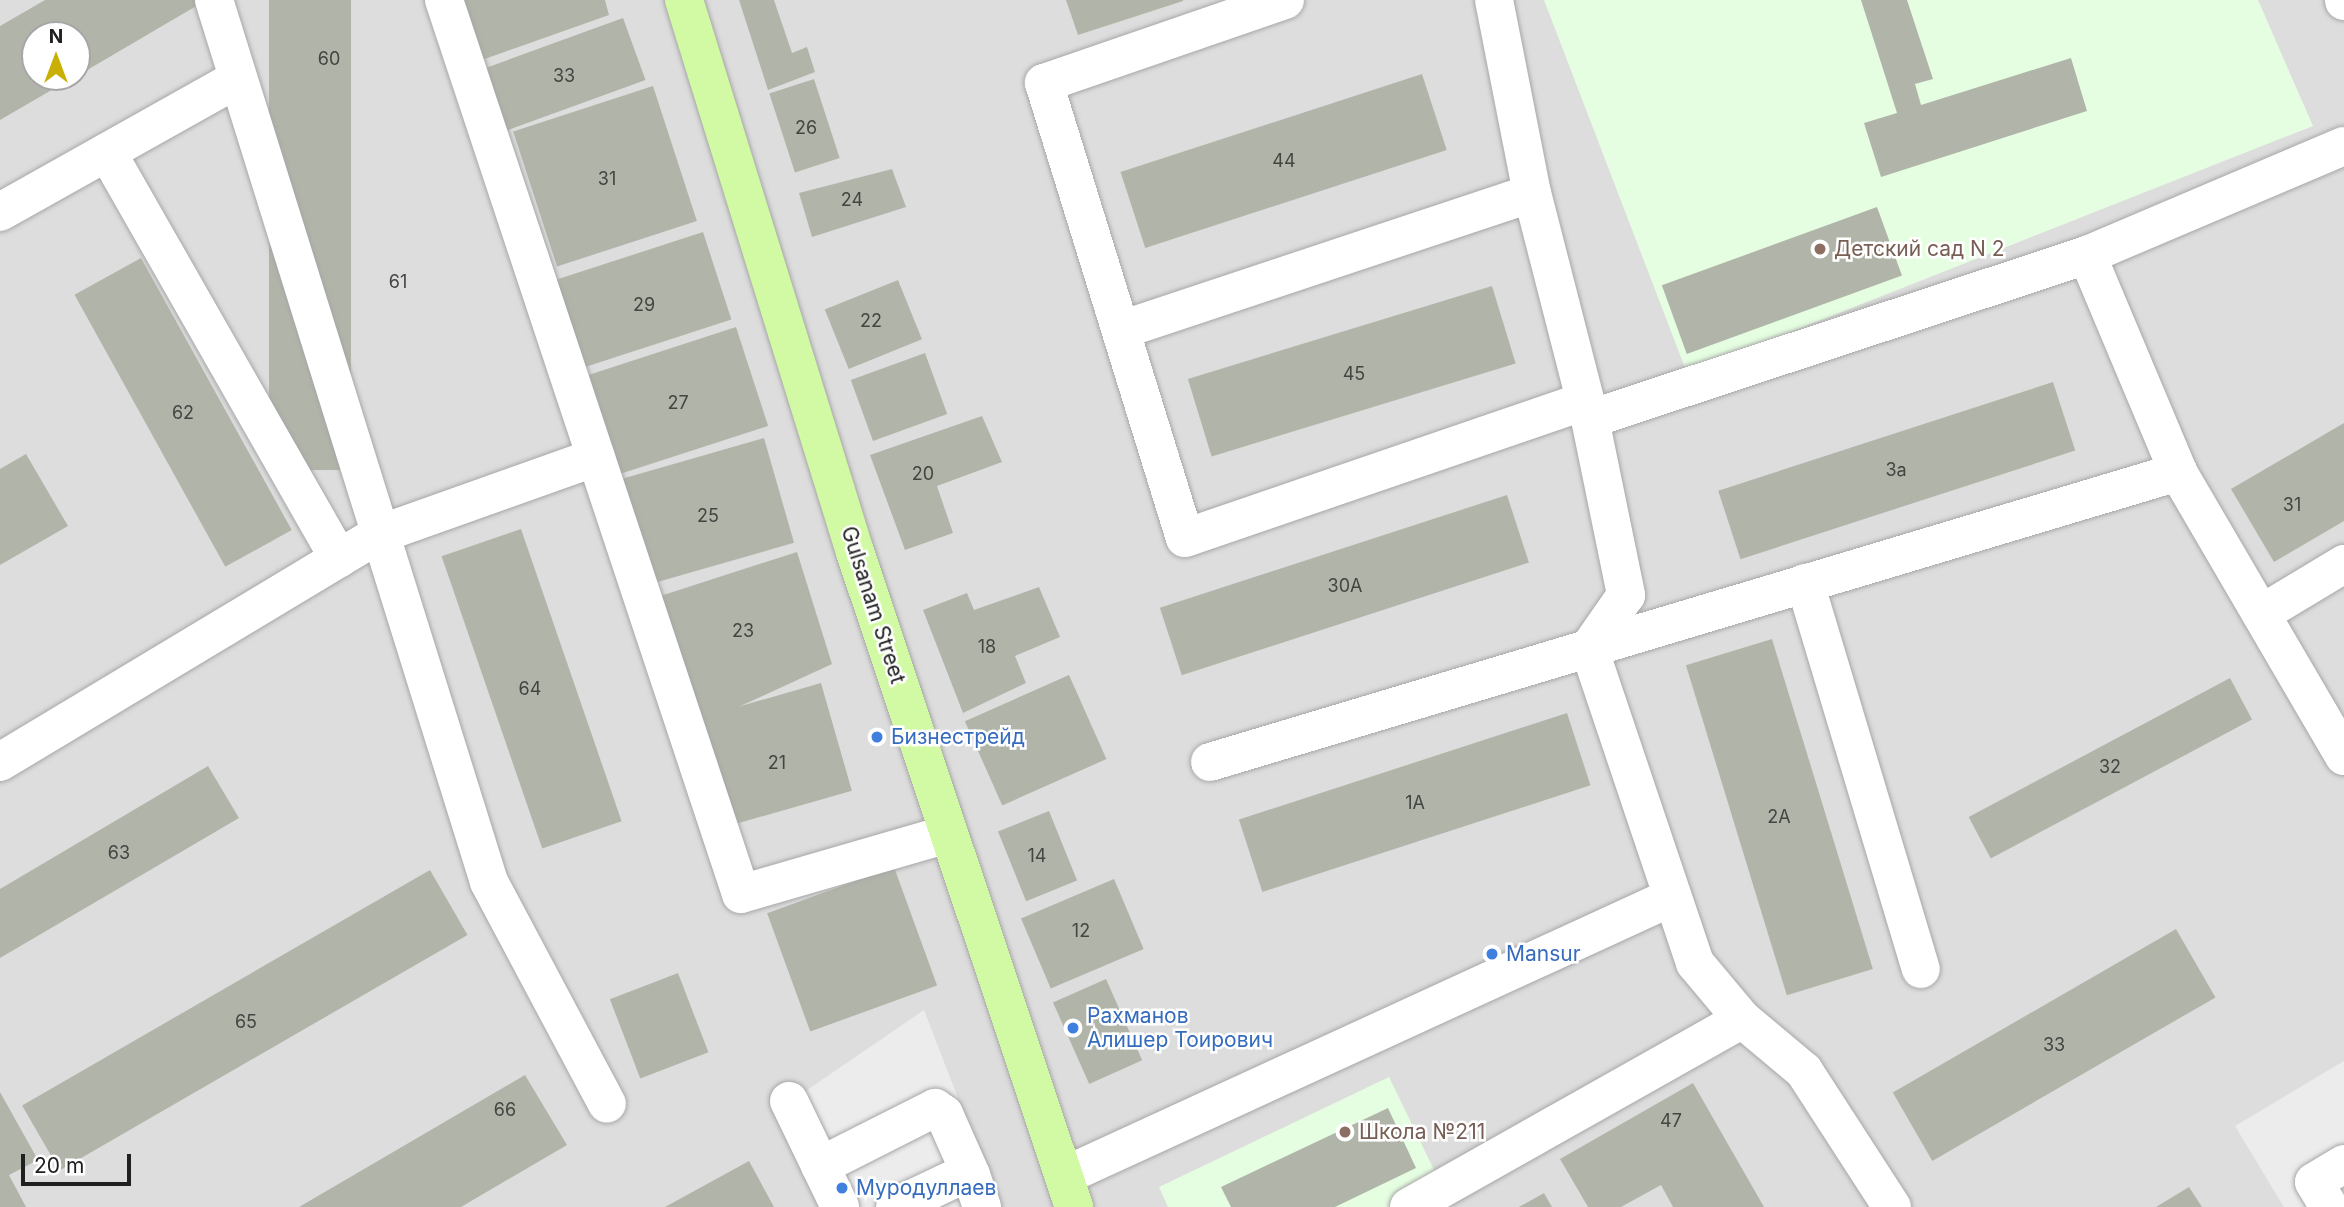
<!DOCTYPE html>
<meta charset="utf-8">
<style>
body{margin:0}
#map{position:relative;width:2344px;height:1207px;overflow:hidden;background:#ebf0e6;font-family:Inter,sans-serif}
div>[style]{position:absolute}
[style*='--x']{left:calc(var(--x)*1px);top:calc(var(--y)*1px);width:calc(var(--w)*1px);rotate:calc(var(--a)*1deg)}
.residential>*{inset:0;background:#dedddd}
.education>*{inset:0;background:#e5fee1}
.parking>*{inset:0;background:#ececec}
.building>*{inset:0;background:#b1b5a9;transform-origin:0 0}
.roads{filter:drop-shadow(0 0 2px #a7a7a7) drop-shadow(0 0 2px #a7a7a7)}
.minor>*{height:38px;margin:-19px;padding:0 19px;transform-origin:19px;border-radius:19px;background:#fff}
.major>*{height:38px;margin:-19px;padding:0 19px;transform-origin:19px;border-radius:19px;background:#d2f9a3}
.dots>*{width:19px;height:19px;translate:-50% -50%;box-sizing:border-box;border:4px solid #fff;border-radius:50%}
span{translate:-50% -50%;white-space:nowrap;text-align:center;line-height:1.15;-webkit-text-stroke:5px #fff;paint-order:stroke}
.number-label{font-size:18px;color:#444542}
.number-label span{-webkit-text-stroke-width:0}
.education-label{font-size:21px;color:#785e54}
.left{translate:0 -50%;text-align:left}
.street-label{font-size:21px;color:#202020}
.shop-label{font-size:21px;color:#366cbe}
.north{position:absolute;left:21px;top:21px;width:70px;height:70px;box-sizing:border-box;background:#fff;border:2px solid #a6a6a6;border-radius:50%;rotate:0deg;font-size:19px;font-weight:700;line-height:28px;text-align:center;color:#202020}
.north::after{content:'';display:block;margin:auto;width:24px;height:32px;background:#c8b007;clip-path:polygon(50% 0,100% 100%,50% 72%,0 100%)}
.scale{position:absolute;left:21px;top:1154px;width:110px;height:32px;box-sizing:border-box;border:4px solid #202020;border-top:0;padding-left:9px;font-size:21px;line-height:24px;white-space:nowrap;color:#202020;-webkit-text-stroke:5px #fff;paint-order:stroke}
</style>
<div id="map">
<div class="residential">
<i style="clip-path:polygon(evenodd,0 0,2344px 0,2344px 1207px,0 1207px,0 0,35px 35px,77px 35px,77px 77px,35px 77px,35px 35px)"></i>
</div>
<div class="education">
<i style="clip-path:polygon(1544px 0,2258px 0,2313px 126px,1687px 373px)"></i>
<i style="clip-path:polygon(1389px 1077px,1452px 1207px,1168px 1207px,1159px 1187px)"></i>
</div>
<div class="parking">
<i style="clip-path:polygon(924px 1010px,1000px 1207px,829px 1207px,778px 1110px)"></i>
<i style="clip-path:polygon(2344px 1061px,2344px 1207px,2284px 1207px,2235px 1126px)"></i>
</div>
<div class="building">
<i style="clip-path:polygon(45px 0,195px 0,198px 5px,77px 76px,77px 35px,35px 35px,35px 77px,74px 77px,0 120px,0 26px)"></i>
<i style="left:269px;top:0;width:82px;height:470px"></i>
<i style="clip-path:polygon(462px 0,605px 0,609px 15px,479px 61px)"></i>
<i style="clip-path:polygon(739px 0,774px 0,792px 53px,807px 47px,815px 72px,768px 90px)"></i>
<i style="clip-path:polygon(1066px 0,1183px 0,1183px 1px,1078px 35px)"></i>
<i style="clip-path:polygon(1861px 0,1907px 0,1933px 79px,1915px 84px,1921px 105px,2071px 58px,2087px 111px,1881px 177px,1864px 123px,1897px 113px)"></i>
<i style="left:623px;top:18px;width:66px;height:149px;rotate:70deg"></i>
<i style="left:1422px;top:74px;width:80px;height:317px;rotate:72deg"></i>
<i style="left:814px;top:79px;width:83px;height:47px;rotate:72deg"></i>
<i style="left:653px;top:86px;width:142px;height:147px;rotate:72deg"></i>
<i style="clip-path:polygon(892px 169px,906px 207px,812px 237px,799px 193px)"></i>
<i style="left:1877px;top:207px;width:73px;height:229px;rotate:70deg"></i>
<i style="left:703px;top:232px;width:92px;height:157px;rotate:72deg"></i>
<i style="left:141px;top:258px;width:311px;height:76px;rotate:61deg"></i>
<i style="left:898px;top:280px;width:64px;height:79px;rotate:68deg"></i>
<i style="left:1492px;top:286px;width:81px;height:318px;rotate:73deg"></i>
<i style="left:736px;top:327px;width:104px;height:156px;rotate:72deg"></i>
<i style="left:925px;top:353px;width:65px;height:79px;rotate:70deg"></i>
<i style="left:2053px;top:382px;width:72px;height:352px;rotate:72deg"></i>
<i style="clip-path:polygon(982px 416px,1002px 462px,937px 486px,953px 533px,905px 550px,870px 455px)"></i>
<i style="clip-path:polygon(2344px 423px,2344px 521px,2274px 562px,2231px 489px)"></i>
<i style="left:764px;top:438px;width:109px;height:152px;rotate:74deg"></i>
<i style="clip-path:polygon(26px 454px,68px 526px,0 565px,0 469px)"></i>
<i style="left:1507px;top:495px;width:71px;height:365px;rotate:72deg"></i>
<i style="left:521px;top:529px;width:309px;height:84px;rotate:71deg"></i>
<i style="clip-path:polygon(797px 552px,832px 664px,697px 726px,654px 598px)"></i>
<i style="clip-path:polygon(1039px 587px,1060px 637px,1015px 656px,1026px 683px,963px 713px,923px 610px,967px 593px,974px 610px)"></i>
<i style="left:1772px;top:639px;width:345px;height:90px;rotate:73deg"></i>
<i style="left:1069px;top:675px;width:92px;height:114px;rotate:66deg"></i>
<i style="left:2230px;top:678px;width:47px;height:296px;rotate:62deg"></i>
<i style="left:821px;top:683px;width:112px;height:133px;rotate:74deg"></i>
<i style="left:1567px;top:713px;width:76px;height:345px;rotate:72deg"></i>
<i style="clip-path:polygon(208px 766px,239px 818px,0 958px,0 889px)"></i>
<i style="left:1049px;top:811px;width:75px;height:55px;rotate:68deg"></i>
<i style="left:894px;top:867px;width:126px;height:135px;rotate:70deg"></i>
<i style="left:430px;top:870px;width:75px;height:471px;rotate:60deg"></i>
<i style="left:1114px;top:879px;width:76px;height:101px;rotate:67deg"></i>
<i style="left:2176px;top:929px;width:79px;height:327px;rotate:60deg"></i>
<i style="left:678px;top:973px;width:85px;height:73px;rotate:69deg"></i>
<i style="left:1106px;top:979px;width:89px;height:58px;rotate:66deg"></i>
<i style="clip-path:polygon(525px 1075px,567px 1145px,461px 1207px,299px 1207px)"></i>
<i style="clip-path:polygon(1693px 1083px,1764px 1207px,1673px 1207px,1661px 1185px,1621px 1207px,1588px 1207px,1560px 1159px)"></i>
<i style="clip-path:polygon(0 1092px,38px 1160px,9px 1175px,26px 1207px,0 1207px)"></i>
<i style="clip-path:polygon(1388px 1108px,1416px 1168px,1335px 1207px,1231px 1207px,1221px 1187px)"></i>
<i style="clip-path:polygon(749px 1161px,774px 1207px,665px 1207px)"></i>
<i style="clip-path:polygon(2189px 1187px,2202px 1207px,2156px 1207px)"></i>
<i style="clip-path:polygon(1544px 1193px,1552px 1207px,1519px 1207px)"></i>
</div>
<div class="roads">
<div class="minor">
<i style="--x:214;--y:0;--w:924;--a:72.68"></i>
<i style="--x:489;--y:882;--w:251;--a:62"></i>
<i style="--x:444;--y:0;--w:942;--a:71.62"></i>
<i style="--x:741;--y:894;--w:216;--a:-16.2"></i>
<i style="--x:1285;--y:0;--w:255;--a:161"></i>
<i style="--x:1044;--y:83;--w:476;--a:72.8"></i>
<i style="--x:1185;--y:538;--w:423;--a:-18.9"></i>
<i style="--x:1494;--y:0;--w:197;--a:78.9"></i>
<i style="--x:1532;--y:193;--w:233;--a:75.6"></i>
<i style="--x:1590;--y:419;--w:180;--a:78.4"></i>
<i style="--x:1626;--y:595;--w:65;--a:124.9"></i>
<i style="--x:1589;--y:648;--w:332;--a:71.4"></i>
<i style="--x:1695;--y:963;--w:73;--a:50"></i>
<i style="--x:1742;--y:1019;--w:81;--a:40"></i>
<i style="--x:1804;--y:1071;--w:162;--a:57.1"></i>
<i style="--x:2344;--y:0;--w:1;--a:90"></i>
<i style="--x:107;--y:152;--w:468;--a:60.3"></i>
<i style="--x:0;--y:212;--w:272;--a:-29.3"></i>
<i style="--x:2087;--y:255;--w:279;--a:-23"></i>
<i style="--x:1121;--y:330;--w:433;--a:-18.4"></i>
<i style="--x:1590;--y:419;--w:523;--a:-18.26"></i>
<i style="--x:2087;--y:255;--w:235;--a:67.2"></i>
<i style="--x:2178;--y:472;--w:329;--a:59.7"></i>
<i style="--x:1805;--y:583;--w:403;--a:73.3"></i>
<i style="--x:2261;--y:614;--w:97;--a:-31.1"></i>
<i style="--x:0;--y:762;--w:443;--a:-31"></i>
<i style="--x:380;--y:534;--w:229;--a:-19.6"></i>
<i style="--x:1210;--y:762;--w:1011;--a:-16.68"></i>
<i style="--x:789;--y:1101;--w:118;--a:64.3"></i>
<i style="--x:820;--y:1166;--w:129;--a:-26.8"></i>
<i style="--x:935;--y:1108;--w:11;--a:34"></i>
<i style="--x:944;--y:1114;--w:67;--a:66.1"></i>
<i style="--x:1064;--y:1176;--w:669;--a:-24.65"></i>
<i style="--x:895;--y:1207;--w:70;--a:-25.5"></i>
<i style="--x:958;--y:1177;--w:13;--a:-9"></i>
<i style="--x:971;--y:1175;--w:34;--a:71"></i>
<i style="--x:1409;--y:1207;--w:382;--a:-29.4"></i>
<i style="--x:2329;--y:1207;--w:29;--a:-121"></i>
<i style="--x:2314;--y:1182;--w:35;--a:-31"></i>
</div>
<div class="major">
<i style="--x:684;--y:0;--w:578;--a:72.79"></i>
<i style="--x:855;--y:552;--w:691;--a:71.51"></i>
</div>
</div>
<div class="dots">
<i style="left:1820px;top:249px;background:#8d6e63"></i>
<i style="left:877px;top:737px;background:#3f7fe0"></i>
<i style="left:1492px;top:954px;background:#3f7fe0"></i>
<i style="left:1073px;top:1028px;background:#3f7fe0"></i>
<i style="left:1345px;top:1132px;background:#8d6e63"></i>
<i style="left:842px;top:1188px;background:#3f7fe0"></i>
</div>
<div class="number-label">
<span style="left:329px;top:59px">60</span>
<span style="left:564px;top:76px">33</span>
<span style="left:806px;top:128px">26</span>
<span style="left:1284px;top:161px">44</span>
<span style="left:607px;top:179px">31</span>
<span style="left:852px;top:200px">24</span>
<span style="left:398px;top:282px">61</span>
<span style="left:644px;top:305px">29</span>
<span style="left:871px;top:321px">22</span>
<span style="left:1354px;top:374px">45</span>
<span style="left:678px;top:403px">27</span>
<span style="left:183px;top:413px">62</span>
<span style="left:1896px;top:470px">3а</span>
<span style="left:923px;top:474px">20</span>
<span style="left:2292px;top:505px">31</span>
<span style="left:708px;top:516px">25</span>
<span style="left:1345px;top:586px">30A</span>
<span style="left:743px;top:631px">23</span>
<span style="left:987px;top:647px">18</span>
<span style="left:530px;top:689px">64</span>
<span style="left:777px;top:763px">21</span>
<span style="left:2110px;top:767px">32</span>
<span style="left:1415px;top:803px">1A</span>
<span style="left:1779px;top:817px">2A</span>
<span style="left:119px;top:853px">63</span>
<span style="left:1037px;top:856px">14</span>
<span style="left:1081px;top:931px">12</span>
<span style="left:246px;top:1022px">65</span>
<span style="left:2054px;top:1045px">33</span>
<span style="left:505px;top:1110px">66</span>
<span style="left:1671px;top:1121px">47</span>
</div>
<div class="education-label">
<span class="left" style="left:1834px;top:249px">Детский сад N 2</span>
<span class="left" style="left:1359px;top:1132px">Школа №211</span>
</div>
<div class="street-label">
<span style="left:873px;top:605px;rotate:72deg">Gulsanam Street</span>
</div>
<div class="shop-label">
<span class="left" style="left:891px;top:737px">Бизнестрейд</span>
<span class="left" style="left:1506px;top:954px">Mansur</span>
<span class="left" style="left:1087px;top:1028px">Рахманов<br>Алишер Тоирович</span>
<span class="left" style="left:856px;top:1188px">Муродуллаев</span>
</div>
<div class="north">N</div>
<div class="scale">20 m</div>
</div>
